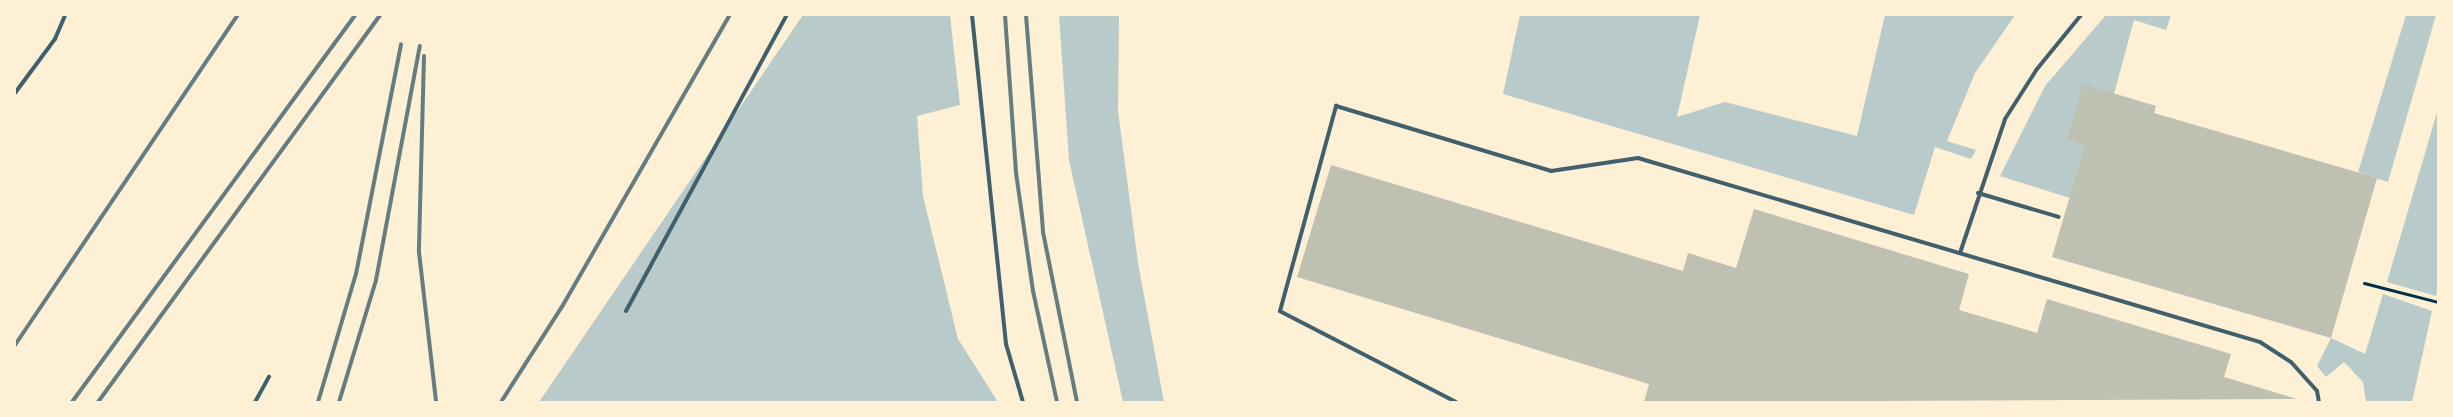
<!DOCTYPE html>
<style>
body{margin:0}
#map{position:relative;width:2453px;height:417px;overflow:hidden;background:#fdf0d5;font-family:Figtree,sans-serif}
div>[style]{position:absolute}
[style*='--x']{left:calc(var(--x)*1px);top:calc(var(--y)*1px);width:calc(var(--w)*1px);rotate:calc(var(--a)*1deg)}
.green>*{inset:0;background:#b9caca}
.building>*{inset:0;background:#bec0b2}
.path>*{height:3px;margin:-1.5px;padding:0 1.5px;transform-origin:1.5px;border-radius:1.5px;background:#003049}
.service>*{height:4px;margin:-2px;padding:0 2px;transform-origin:2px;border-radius:2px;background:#3f606c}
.rail>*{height:4px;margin:-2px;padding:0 2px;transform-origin:2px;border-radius:2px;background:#657d81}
span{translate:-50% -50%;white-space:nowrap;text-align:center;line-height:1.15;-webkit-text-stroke:4px #fdf0d5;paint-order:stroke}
.frame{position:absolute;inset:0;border:16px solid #fdf0d5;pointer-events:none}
</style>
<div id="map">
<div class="green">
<i style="clip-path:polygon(803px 15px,950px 15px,960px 105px,917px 116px,923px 196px,958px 339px,998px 402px,539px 402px)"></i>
<i style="clip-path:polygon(1059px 15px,1119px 15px,1118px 111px,1138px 263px,1164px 402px,1123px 402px,1069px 160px)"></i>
<i style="clip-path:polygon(1520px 15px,1700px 15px,1677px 117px,1725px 102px,1857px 136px,1885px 15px,2015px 15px,1975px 73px,1947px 141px,1976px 150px,1971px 159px,1935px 147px,1914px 215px,1503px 94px)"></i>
<i style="clip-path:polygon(2106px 15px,2171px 15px,2166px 30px,2134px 20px,2114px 94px,2085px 145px,2070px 198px,2000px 176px,2045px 86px)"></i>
<i style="clip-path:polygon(2406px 15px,2436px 15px,2388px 182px,2358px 172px)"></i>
<i style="clip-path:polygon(2438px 109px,2438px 288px,2436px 296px,2387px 282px)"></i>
<i style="clip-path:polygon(2383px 294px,2432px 311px,2412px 402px,2366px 402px,2363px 382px,2344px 362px,2326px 377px,2317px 366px,2331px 338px,2365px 354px)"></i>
</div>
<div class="building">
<i style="clip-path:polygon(2083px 84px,2156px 106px,2154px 113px,2377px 178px,2331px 338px,2052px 257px,2085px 145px,2067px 140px)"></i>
<i style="clip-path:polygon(1331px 165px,1683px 271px,1688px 253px,1736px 268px,1754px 209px,1969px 274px,1959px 310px,2037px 333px,2047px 299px,2231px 354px,2224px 377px,2297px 399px,1644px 402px,1649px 384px,1297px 277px)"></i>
</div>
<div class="path">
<i style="--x:2364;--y:283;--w:76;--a:14.4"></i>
</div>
<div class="service">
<i style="--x:972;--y:15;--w:331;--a:84.1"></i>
<i style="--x:1006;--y:344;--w:60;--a:73.7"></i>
<i style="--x:15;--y:93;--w:67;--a:-53.5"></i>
<i style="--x:55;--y:39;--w:26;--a:-67"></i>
<i style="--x:1978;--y:193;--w:84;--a:16.5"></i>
<i style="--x:1960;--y:253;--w:141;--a:-71.4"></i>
<i style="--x:2005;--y:119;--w:59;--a:-57.4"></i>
<i style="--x:2037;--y:69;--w:70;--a:-50.8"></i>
<i style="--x:626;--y:311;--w:337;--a:-61.5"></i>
<i style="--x:255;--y:402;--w:29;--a:-61"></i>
<i style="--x:1456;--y:402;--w:198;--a:-152.7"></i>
<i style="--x:1280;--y:311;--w:213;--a:-74.7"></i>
<i style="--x:1336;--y:106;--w:225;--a:16.8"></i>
<i style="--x:1551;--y:171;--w:88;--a:-8.5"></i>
<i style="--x:1638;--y:158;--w:649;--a:16.48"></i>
<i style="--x:2260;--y:342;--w:37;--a:33"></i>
<i style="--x:2291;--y:362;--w:39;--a:48"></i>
<i style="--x:2317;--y:391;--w:11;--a:80"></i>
</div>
<div class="rail">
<i style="--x:1005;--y:15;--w:158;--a:86"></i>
<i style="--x:1016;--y:173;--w:119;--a:81.8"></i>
<i style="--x:1033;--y:291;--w:114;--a:77.8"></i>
<i style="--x:1026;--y:15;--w:218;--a:85.5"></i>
<i style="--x:1043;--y:232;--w:173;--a:78.7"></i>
<i style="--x:424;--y:56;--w:196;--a:91.5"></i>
<i style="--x:419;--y:252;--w:151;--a:83.5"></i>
<i style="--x:15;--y:345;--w:398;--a:-56"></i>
<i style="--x:72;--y:402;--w:479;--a:-53.8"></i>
<i style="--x:98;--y:402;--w:479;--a:-53.9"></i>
<i style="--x:318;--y:402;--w:134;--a:-73.5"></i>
<i style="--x:356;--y:274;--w:234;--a:-78.9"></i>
<i style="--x:339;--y:402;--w:127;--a:-73.1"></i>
<i style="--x:376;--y:280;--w:238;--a:-79.4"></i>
<i style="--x:501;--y:402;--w:115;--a:-57.4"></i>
<i style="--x:563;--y:305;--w:335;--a:-60.1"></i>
</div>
<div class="frame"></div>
</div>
